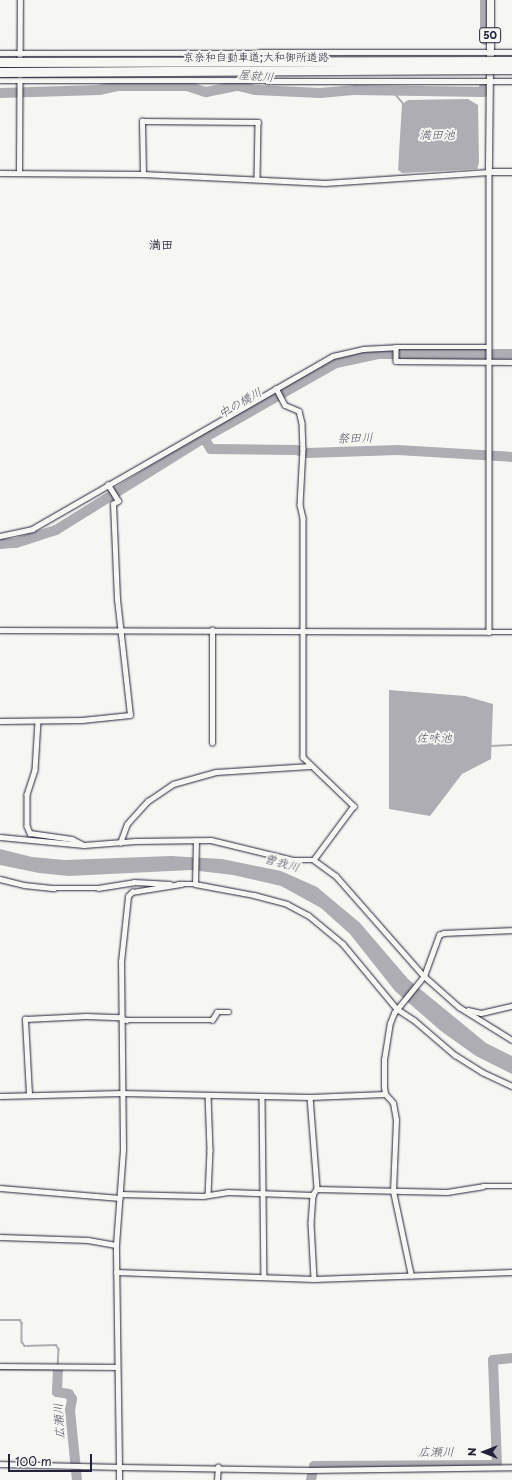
<!DOCTYPE html>
<meta charset="utf-8">
<style>
body{margin:0}
#map{position:relative;width:512px;height:1480px;overflow:hidden;background:#f6f6f2;font-family:"Playpen Sans","Klee One",sans-serif}
div>[style]{position:absolute}
[style*='--x']{left:calc(var(--x)*1px);top:calc(var(--y)*1px);width:calc(var(--w)*1px);rotate:calc(var(--a)*1deg)}
.water>*{inset:0;background:#adadb3}
.stream>*{height:1.5px;margin:-0.75px;padding:0 0.75px;transform-origin:0.75px;border-radius:0.75px;background:#adadb3}
.river>*{height:10px;margin:-5px;padding:0 5px;transform-origin:5px;border-radius:5px;background:#adadb3}
.roads{filter:drop-shadow(0 0 1px #22223b) drop-shadow(0 0 1px #22223b)}
.minor>*{height:4.5px;margin:-2.25px;padding:0 2.25px;transform-origin:2.25px;border-radius:2.25px;background:#f6f6f2}
.tertiary>*{height:6px;margin:-3px;padding:0 3px;transform-origin:3px;border-radius:3px;background:#f6f6f2}
.primary>*{height:7px;margin:-3.5px;padding:0 3.5px;transform-origin:3.5px;border-radius:3.5px;background:#f6f6f2}
.bridges{filter:drop-shadow(0 0 1px #22223b) drop-shadow(0 0 1px #22223b)}
.motorway-bridge>*{height:9px;margin:-4.5px;padding:0 4.5px;transform-origin:4.5px;border-radius:4.5px;background:#f6f6f2}
span{translate:-50% -50%;white-space:nowrap;text-align:center;line-height:1.15;-webkit-text-stroke:4px #f6f6f2;paint-order:stroke}
.shield-label span{padding:1px 3px;background:#f6f6f2;border:1px solid;border-radius:3px;-webkit-text-stroke-width:0}
.shield-label{font-size:10px;color:#22223b;font-weight:700}
.street-label{font-size:11px;color:#22223b}
.water-label{font-size:12px;color:#535365;font-style:italic}
.neighbourhood-label{font-size:12px;color:#22223b;font-weight:700}
.north{position:absolute;left:464px;top:1432px;width:40px;height:40px;-webkit-text-stroke:3px #f6f6f2;paint-order:stroke;rotate:270deg;font-size:11px;font-weight:700;line-height:16px;text-align:center;color:#22223b}
.north::after{content:'';display:block;margin:auto;width:14px;height:18px;background:#22223b;clip-path:polygon(50% 0,100% 100%,50% 72%,0 100%)}
.scale{position:absolute;left:8px;top:1454px;width:84px;height:18px;box-sizing:border-box;border:2px solid #22223b;border-top:0;padding-left:5px;font-size:12px;line-height:14px;white-space:nowrap;color:#22223b;-webkit-text-stroke:3px #f6f6f2;paint-order:stroke}
</style>
<div id="map">
<div class="water">
<i style="clip-path:polygon(468px 99px,478px 105px,479px 163px,477px 169px,402px 173px,398px 170px,402px 104px,408px 100px)"></i>
<i style="clip-path:polygon(389px 690px,465px 696px,493px 704px,491px 759px,462px 774px,430px 816px,389px 809px)"></i>
<i style="clip-path:polygon(0 849px,32px 857px,65px 860px,171px 856px,222px 859px,281px 871px,317px 887px,360px 923px,408px 979px,486px 1043px,512px 1056px,512px 1074px,476px 1056px,441px 1031px,395px 991px,350px 934px,321px 908px,281px 886px,233px 875px,191px 870px,69px 876px,39px 873px,0 865px)"></i>
</div>
<div class="stream">
<i style="--x:392;--y:90;--w:17;--a:50"></i>
<i style="--x:491;--y:746;--w:21;--a:-3"></i>
<i style="--x:0;--y:1320;--w:20;--a:0"></i>
<i style="--x:20;--y:1320;--w:4;--a:56"></i>
<i style="--x:22;--y:1323;--w:19;--a:90"></i>
<i style="--x:22;--y:1342;--w:5;--a:53"></i>
<i style="--x:25;--y:1346;--w:31;--a:-2"></i>
<i style="--x:56;--y:1345;--w:5;--a:53"></i>
<i style="--x:59;--y:1349;--w:21;--a:93"></i>
<i style="--x:58;--y:1370;--w:58;--a:180"></i>
</div>
<div class="river">
<i style="--x:485;--y:0;--w:40;--a:90"></i>
<i style="--x:0;--y:93;--w:99;--a:-1.7"></i>
<i style="--x:99;--y:90;--w:19;--a:-12"></i>
<i style="--x:118;--y:86;--w:69;--a:0"></i>
<i style="--x:187;--y:86;--w:20;--a:18"></i>
<i style="--x:206;--y:92;--w:33;--a:-11"></i>
<i style="--x:238;--y:86;--w:18;--a:13"></i>
<i style="--x:256;--y:90;--w:64;--a:2.7"></i>
<i style="--x:320;--y:93;--w:36;--a:-5"></i>
<i style="--x:356;--y:90;--w:127;--a:0.9"></i>
<i style="--x:483;--y:92;--w:5;--a:-79"></i>
<i style="--x:204;--y:438;--w:13;--a:58"></i>
<i style="--x:211;--y:449;--w:85;--a:0.7"></i>
<i style="--x:296;--y:450;--w:11;--a:15"></i>
<i style="--x:307;--y:453;--w:91;--a:-1.9"></i>
<i style="--x:398;--y:450;--w:114;--a:3.5"></i>
<i style="--x:0;--y:544;--w:16;--a:-4"></i>
<i style="--x:16;--y:543;--w:42;--a:-18"></i>
<i style="--x:56;--y:530;--w:174;--a:-31.9"></i>
<i style="--x:204;--y:438;--w:152;--a:-29.6"></i>
<i style="--x:336;--y:363;--w:43;--a:-12.1"></i>
<i style="--x:378;--y:354;--w:134;--a:0"></i>
<i style="--x:58;--y:1370;--w:22;--a:93"></i>
<i style="--x:57;--y:1392;--w:12;--a:9"></i>
<i style="--x:69;--y:1394;--w:6;--a:59"></i>
<i style="--x:72;--y:1399;--w:11;--a:100"></i>
<i style="--x:70;--y:1410;--w:70;--a:84.3"></i>
<i style="--x:311;--y:1480;--w:14;--a:-78"></i>
<i style="--x:314;--y:1466;--w:183;--a:-0.3"></i>
<i style="--x:497;--y:1465;--w:105;--a:-92.2"></i>
<i style="--x:493;--y:1360;--w:19;--a:-6"></i>
</div>
<div class="roads">
<div class="minor">
<i style="--x:0;--y:53;--w:512;--a:-0.11"></i>
<i style="--x:0;--y:80;--w:512;--a:0.11"></i>
<i style="--x:0;--y:173;--w:143;--a:0.4"></i>
<i style="--x:143;--y:174;--w:182;--a:2.8"></i>
<i style="--x:325;--y:183;--w:164;--a:-3.8"></i>
<i style="--x:489;--y:172;--w:460;--a:90"></i>
<i style="--x:489;--y:632;--w:23;--a:0"></i>
<i style="--x:19;--y:173;--w:173;--a:-89.7"></i>
<i style="--x:143;--y:174;--w:53;--a:-91.1"></i>
<i style="--x:142;--y:121;--w:116;--a:0.5"></i>
<i style="--x:258;--y:122;--w:57;--a:91"></i>
<i style="--x:396;--y:347;--w:14;--a:90"></i>
<i style="--x:396;--y:361;--w:116;--a:0.5"></i>
<i style="--x:276;--y:388;--w:19;--a:62"></i>
<i style="--x:285;--y:405;--w:15;--a:23"></i>
<i style="--x:299;--y:411;--w:12;--a:76"></i>
<i style="--x:302;--y:423;--w:25;--a:88"></i>
<i style="--x:303;--y:448;--w:57;--a:93"></i>
<i style="--x:300;--y:505;--w:13;--a:77"></i>
<i style="--x:303;--y:518;--w:239;--a:90"></i>
<i style="--x:303;--y:757;--w:71;--a:43.9"></i>
<i style="--x:354;--y:806;--w:67;--a:126.5"></i>
<i style="--x:0;--y:536;--w:33;--a:-12"></i>
<i style="--x:32;--y:529;--w:347;--a:-29.9"></i>
<i style="--x:333;--y:356;--w:31;--a:-13"></i>
<i style="--x:363;--y:349;--w:33;--a:-3"></i>
<i style="--x:396;--y:347;--w:92;--a:0"></i>
<i style="--x:0;--y:630;--w:489;--a:0.2"></i>
<i style="--x:0;--y:721;--w:82;--a:-0.7"></i>
<i style="--x:82;--y:720;--w:48;--a:-5.9"></i>
<i style="--x:130;--y:715;--w:117;--a:-96.4"></i>
<i style="--x:117;--y:599;--w:95;--a:-92.4"></i>
<i style="--x:113;--y:504;--w:6;--a:-31"></i>
<i style="--x:118;--y:501;--w:19;--a:-122"></i>
<i style="--x:38;--y:721;--w:49;--a:93.5"></i>
<i style="--x:35;--y:770;--w:25;--a:108"></i>
<i style="--x:27;--y:794;--w:32;--a:90"></i>
<i style="--x:27;--y:826;--w:8;--a:67"></i>
<i style="--x:30;--y:833;--w:42;--a:8.1"></i>
<i style="--x:72;--y:839;--w:11;--a:27"></i>
<i style="--x:212;--y:743;--w:113;--a:-90"></i>
<i style="--x:0;--y:837;--w:84;--a:5.4"></i>
<i style="--x:84;--y:845;--w:51;--a:-4.5"></i>
<i style="--x:135;--y:841;--w:76;--a:-0.8"></i>
<i style="--x:211;--y:840;--w:84;--a:13.7"></i>
<i style="--x:293;--y:860;--w:21;--a:0"></i>
<i style="--x:314;--y:860;--w:27;--a:36"></i>
<i style="--x:336;--y:876;--w:133;--a:48.7"></i>
<i style="--x:424;--y:976;--w:47;--a:41.5"></i>
<i style="--x:459;--y:1007;--w:62;--a:31.9"></i>
<i style="--x:120;--y:843;--w:20;--a:-70"></i>
<i style="--x:127;--y:824;--w:31;--a:-48"></i>
<i style="--x:148;--y:801;--w:30;--a:-34"></i>
<i style="--x:173;--y:784;--w:45;--a:-15.6"></i>
<i style="--x:216;--y:772;--w:94;--a:-3.7"></i>
<i style="--x:0;--y:879;--w:25;--a:14"></i>
<i style="--x:24;--y:885;--w:30;--a:6"></i>
<i style="--x:54;--y:888;--w:44;--a:0"></i>
<i style="--x:98;--y:888;--w:36;--a:-9"></i>
<i style="--x:134;--y:882;--w:36;--a:3"></i>
<i style="--x:178;--y:884;--w:17;--a:0"></i>
<i style="--x:195;--y:884;--w:60;--a:10.6"></i>
<i style="--x:254;--y:895;--w:34;--a:15"></i>
<i style="--x:287;--y:904;--w:24;--a:28"></i>
<i style="--x:308;--y:915;--w:45;--a:39.6"></i>
<i style="--x:343;--y:944;--w:85;--a:50.3"></i>
<i style="--x:397;--y:1009;--w:20;--a:33"></i>
<i style="--x:414;--y:1020;--w:54;--a:40.5"></i>
<i style="--x:455;--y:1055;--w:32;--a:32"></i>
<i style="--x:482;--y:1072;--w:33;--a:25"></i>
<i style="--x:195;--y:884;--w:43;--a:-88.7"></i>
<i style="--x:468;--y:1010;--w:13;--a:13"></i>
<i style="--x:481;--y:1013;--w:32;--a:-13"></i>
<i style="--x:29;--y:1094;--w:75;--a:-93.1"></i>
<i style="--x:25;--y:1019;--w:61;--a:-2.8"></i>
<i style="--x:86;--y:1016;--w:33;--a:2"></i>
<i style="--x:119;--y:1017;--w:8;--a:23"></i>
<i style="--x:126;--y:1020;--w:86;--a:0"></i>
<i style="--x:212;--y:1020;--w:9;--a:-58"></i>
<i style="--x:217;--y:1012;--w:12;--a:0"></i>
<i style="--x:208;--y:1095;--w:55;--a:87.9"></i>
<i style="--x:210;--y:1150;--w:45;--a:92.5"></i>
<i style="--x:0;--y:1096;--w:122;--a:-1.4"></i>
<i style="--x:122;--y:1093;--w:188;--a:1.2"></i>
<i style="--x:310;--y:1097;--w:75;--a:-2.3"></i>
<i style="--x:262;--y:1096;--w:181;--a:89.4"></i>
<i style="--x:310;--y:1097;--w:92;--a:85.6"></i>
<i style="--x:317;--y:1189;--w:7;--a:124"></i>
<i style="--x:313;--y:1195;--w:28;--a:94"></i>
<i style="--x:311;--y:1223;--w:56;--a:86.9"></i>
<i style="--x:0;--y:1188;--w:120;--a:4.8"></i>
<i style="--x:317;--y:1189;--w:130;--a:1.3"></i>
<i style="--x:447;--y:1192;--w:36;--a:-9"></i>
<i style="--x:483;--y:1186;--w:29;--a:0"></i>
<i style="--x:121;--y:1194;--w:82;--a:1.4"></i>
<i style="--x:203;--y:1196;--w:25;--a:-9"></i>
<i style="--x:228;--y:1192;--w:85;--a:2"></i>
<i style="--x:0;--y:1237;--w:88;--a:2"></i>
<i style="--x:88;--y:1240;--w:28;--a:10"></i>
<i style="--x:116;--y:1272;--w:198;--a:2"></i>
<i style="--x:314;--y:1279;--w:198;--a:-2"></i>
<i style="--x:411;--y:1276;--w:87;--a:-102"></i>
<i style="--x:393;--y:1191;--w:71;--a:-87.6"></i>
<i style="--x:396;--y:1120;--w:17;--a:-100"></i>
<i style="--x:393;--y:1103;--w:12;--a:-132"></i>
<i style="--x:385;--y:1094;--w:7;--a:-98"></i>
<i style="--x:384;--y:1087;--w:27;--a:-90"></i>
<i style="--x:384;--y:1060;--w:37;--a:-81"></i>
<i style="--x:390;--y:1023;--w:11;--a:-68"></i>
<i style="--x:394;--y:1013;--w:48;--a:-51"></i>
<i style="--x:424;--y:976;--w:44;--a:-69.9"></i>
<i style="--x:439;--y:935;--w:5;--a:-22"></i>
<i style="--x:444;--y:933;--w:68;--a:-2.5"></i>
<i style="--x:0;--y:1366;--w:117;--a:0.5"></i>
<i style="--x:0;--y:1464;--w:119;--a:1.4"></i>
<i style="--x:119;--y:1467;--w:222;--a:-90.8"></i>
<i style="--x:116;--y:1245;--w:95;--a:-85.8"></i>
<i style="--x:123;--y:1150;--w:188;--a:-90.6"></i>
<i style="--x:121;--y:962;--w:66;--a:-83.9"></i>
<i style="--x:128;--y:896;--w:6;--a:-45"></i>
<i style="--x:132;--y:892;--w:50;--a:-9.3"></i>
<i style="--x:119;--y:1480;--w:13;--a:-90"></i>
<i style="--x:119;--y:1467;--w:190;--a:0.9"></i>
<i style="--x:309;--y:1470;--w:203;--a:-0.8"></i>
<i style="--x:217;--y:1480;--w:13;--a:-86"></i>
</div>
<div class="tertiary">
<i style="--x:490;--y:70;--w:102;--a:90.6"></i>
<i style="--x:489;--y:172;--w:23;--a:0"></i>
</div>
<div class="primary">
<i style="--x:490;--y:66;--w:66;--a:-90"></i>
</div>
</div>
<div class="bridges">
<div class="motorway-bridge">
<i style="--x:0;--y:62;--w:512;--a:-0.11"></i>
<i style="--x:0;--y:72;--w:512;--a:-0.34"></i>
</div>
</div>
<div class="shield-label">
<span style="left:490px;top:35px">50</span>
</div>
<div class="street-label">
<span style="left:256px;top:57px">京奈和自動車道;大和御所道路</span>
</div>
<div class="water-label">
<span style="left:256px;top:76px;rotate:5deg">屋就川</span>
<span style="left:437px;top:135px">満田池</span>
<span style="left:240px;top:403px;rotate:-30deg">中の橋川</span>
<span style="left:355px;top:438px;rotate:-2deg">祭田川</span>
<span style="left:434px;top:738px">佐味池</span>
<span style="left:282px;top:863px;rotate:16deg">曽我川</span>
<span style="left:59px;top:1421px;rotate:-94deg">広瀬川</span>
<span style="left:436px;top:1452px">広瀬川</span>
</div>
<div class="neighbourhood-label">
<span style="left:161px;top:245px">満田</span>
</div>
<div class="north">N</div>
<div class="scale">100 m</div>
</div>
